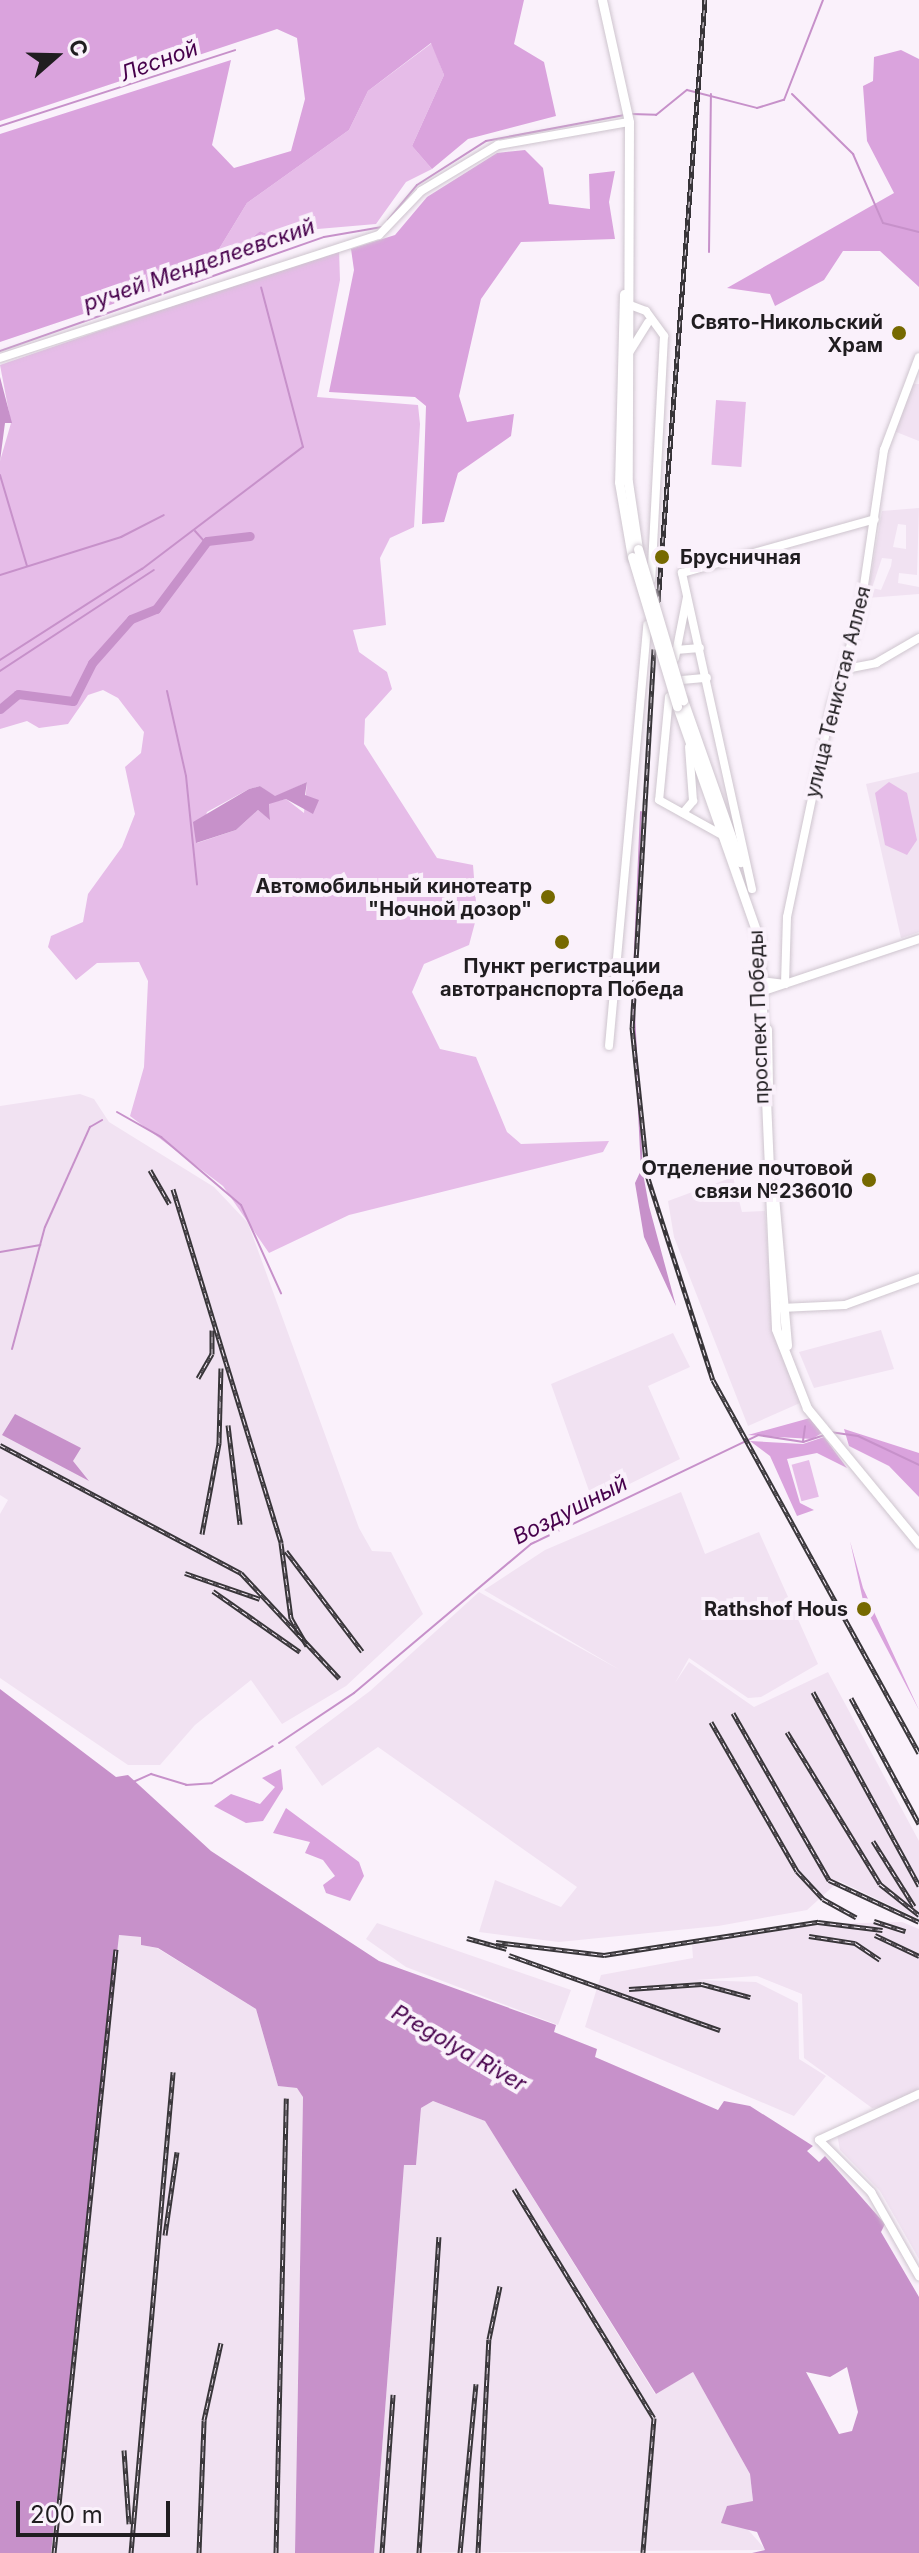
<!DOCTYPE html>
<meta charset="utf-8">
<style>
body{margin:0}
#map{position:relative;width:919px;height:2553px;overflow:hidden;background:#faf1fb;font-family:Inter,sans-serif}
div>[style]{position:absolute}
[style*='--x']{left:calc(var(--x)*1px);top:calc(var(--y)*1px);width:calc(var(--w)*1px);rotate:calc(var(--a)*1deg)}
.built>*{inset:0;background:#f1e2f2}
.green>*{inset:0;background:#e6bce8;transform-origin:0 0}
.forest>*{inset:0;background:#daa3dd}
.water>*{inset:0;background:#c791ca}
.stream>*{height:2px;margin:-1px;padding:0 1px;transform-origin:1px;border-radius:1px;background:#c791ca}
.river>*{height:9px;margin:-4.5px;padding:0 4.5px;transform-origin:4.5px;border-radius:4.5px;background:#c791ca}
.roads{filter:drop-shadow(0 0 2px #cec5ce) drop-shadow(0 0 2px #cec5ce)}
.secondary>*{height:8px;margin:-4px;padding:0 4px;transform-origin:4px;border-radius:4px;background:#fff}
.primary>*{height:9px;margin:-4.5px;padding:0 4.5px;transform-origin:4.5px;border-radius:4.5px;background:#fff}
.rail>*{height:5px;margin-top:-2.5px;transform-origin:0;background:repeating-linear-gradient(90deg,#faf1fb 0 6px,#383539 0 12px);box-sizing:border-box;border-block:2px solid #383539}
.bridges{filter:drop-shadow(0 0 2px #cec5ce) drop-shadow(0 0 2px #cec5ce)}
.primary-bridge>*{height:9px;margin:-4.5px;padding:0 4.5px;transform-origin:4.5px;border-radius:4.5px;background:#fff}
.dots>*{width:22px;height:22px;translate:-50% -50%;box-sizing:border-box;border:4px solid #faf1fb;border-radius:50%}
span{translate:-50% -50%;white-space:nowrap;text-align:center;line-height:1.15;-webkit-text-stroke:8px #faf1fb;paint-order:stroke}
.poi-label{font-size:20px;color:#201d20;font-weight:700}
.right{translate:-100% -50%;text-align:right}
.left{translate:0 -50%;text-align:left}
.street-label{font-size:20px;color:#201d20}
.water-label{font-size:22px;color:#47014c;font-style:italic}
.north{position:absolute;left:16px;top:16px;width:80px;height:80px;-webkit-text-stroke:6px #faf1fb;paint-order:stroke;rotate:70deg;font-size:22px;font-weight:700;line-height:32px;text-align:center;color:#201d20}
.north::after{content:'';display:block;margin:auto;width:28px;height:36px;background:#201d20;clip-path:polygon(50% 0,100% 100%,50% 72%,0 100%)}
.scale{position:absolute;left:16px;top:2501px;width:154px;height:36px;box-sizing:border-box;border:4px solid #201d20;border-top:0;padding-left:10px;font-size:24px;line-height:28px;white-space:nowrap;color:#201d20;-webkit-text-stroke:6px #faf1fb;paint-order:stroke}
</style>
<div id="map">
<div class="built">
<i style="clip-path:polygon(912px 384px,919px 384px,919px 465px,919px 441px,894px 431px)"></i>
<i style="clip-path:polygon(evenodd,919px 508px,917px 575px,899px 573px,898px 583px,919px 587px,919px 594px,867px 598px,882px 511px,919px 508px,898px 524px,906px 525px,906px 549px,893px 547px,898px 524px,919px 508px,882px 558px,892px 559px,891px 566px,881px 590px,872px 588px,882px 558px)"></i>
<i style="clip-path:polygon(919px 772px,919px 932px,901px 938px,866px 784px)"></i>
<i style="clip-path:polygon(80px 1094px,94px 1099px,109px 1122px,214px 1187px,248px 1223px,359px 1528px,372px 1551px,391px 1552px,423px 1614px,346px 1686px,282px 1724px,251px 1680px,195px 1725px,160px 1765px,128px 1765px,0 1678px,0 1514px,8px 1500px,0 1495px,0 1106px)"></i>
<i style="clip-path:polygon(733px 1177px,742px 1212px,765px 1211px,772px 1319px,800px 1403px,748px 1426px,674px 1237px,668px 1201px)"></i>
<i style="clip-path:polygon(881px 1330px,894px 1369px,814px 1388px,799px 1352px)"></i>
<i style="clip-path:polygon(673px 1333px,690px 1367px,648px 1386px,680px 1459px,593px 1502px,551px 1384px)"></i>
<i style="clip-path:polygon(681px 1492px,705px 1554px,759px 1532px,818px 1664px,761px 1697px,748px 1698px,689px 1658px,675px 1683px,689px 1662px,754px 1707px,828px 1672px,919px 1841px,919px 1919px,839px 1881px,807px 1910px,718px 1926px,559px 1942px,479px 1932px,495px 1880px,561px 1907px,577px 1887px,378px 1747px,322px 1786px,295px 1747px,370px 1691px,479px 1592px,620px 1670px,484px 1590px,545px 1550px)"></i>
<i style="clip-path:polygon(902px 1922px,919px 1929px,919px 2089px,882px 2107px,872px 2108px,804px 2058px,802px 1994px,757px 1976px,696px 1980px,756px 1982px,798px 2003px,799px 2059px,826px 2076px,794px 2116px,585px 2027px,601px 1975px,693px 1958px,692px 1945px,819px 1924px)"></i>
<i style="clip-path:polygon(377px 1923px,571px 1990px,558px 2025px,406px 1967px,366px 1939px)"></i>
<i style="clip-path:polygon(118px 1935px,141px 1937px,141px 1945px,157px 1948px,256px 2009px,278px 2086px,298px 2088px,303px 2096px,295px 2553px,51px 2553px)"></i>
<i style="clip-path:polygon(919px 2098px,919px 2259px,880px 2191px,840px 2150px,837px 2134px)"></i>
<i style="clip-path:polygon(433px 2101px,485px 2121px,655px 2394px,693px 2372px,750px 2474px,753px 2501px,743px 2524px,766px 2550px,374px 2553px,404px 2164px,416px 2165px,421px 2108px)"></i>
</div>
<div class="green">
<i style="clip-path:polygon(432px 43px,444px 75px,412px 146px,432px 169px,406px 182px,376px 224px,306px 230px,281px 240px,260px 231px,232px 256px,216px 254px,247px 203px,349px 130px,368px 91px)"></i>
<i style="clip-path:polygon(evenodd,339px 249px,340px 280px,317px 397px,418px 405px,420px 424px,414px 527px,390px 538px,380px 558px,386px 625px,353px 630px,359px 652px,387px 672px,392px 689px,365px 719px,364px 744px,437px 858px,473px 865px,477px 915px,469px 945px,424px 964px,412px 992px,440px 1049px,476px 1057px,507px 1132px,521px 1144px,609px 1141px,603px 1152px,349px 1215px,269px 1253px,223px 1186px,130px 1116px,144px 1067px,148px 981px,139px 962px,97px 963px,76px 980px,48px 947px,51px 936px,83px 922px,88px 894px,122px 847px,135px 814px,125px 767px,141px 753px,144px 732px,118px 698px,103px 690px,88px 695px,68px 724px,39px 728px,27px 721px,0 729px,0 461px,11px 423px,0 365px,339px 249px,307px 782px,304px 813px,286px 799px,269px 803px,270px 819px,258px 810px,236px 830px,197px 843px,207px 812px,249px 789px,260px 786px,275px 797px,307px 782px)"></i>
<i style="left:716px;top:400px;width:30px;height:65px;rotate:4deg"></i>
<i style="clip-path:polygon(889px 782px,907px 793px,917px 840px,907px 855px,885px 845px,875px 793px)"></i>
<i style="left:809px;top:1460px;width:38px;height:18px;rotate:75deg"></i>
</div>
<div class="forest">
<i style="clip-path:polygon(0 0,524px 0,514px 44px,544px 62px,556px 116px,468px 139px,432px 169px,412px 146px,444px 75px,431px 43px,368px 91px,349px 130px,247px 203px,216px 254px,232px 256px,260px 231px,281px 240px,267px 252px,0 342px,0 134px,231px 60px,212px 145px,234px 168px,291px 151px,305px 99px,297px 38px,277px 29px,0 121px)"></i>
<i style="clip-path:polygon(901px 50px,919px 59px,919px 287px,880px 251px,843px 251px,824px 280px,775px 306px,770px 294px,727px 288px,894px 193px,867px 141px,863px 86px,873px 81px,874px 57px)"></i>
<i style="clip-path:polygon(525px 150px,543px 168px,549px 204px,590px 209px,589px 174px,615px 171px,609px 202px,615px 239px,521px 242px,481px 299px,459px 396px,467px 422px,514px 414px,511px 436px,458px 473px,444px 522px,422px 524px,426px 406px,415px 397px,329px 392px,354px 270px,351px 249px,395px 235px,427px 197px,497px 153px)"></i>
<i style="clip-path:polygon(810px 1418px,822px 1433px,812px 1439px,748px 1435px)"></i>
<i style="clip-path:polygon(844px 1429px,919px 1453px,919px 1497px,889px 1466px,849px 1446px)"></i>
<i style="clip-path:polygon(824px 1437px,847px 1468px,817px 1453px,787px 1459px,800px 1503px,814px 1510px,797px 1516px,770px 1456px,750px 1441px,803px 1444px)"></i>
<i style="clip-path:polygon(850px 1541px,863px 1588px,919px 1710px,864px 1605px)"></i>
<i style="clip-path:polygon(281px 1769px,283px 1789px,263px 1821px,246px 1823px,214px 1806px,231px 1794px,260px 1804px,275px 1787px,262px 1778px)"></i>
<i style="clip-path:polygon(286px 1808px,359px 1862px,364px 1876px,350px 1901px,326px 1893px,323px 1885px,335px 1876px,323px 1860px,305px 1853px,310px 1842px,273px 1833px)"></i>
</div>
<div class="water">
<i style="clip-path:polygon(0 377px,12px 423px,5px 423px,0 461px)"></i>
<i style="clip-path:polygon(307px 782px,305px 795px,319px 800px,313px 814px,286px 799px,269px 804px,270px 820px,258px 810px,236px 830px,196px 843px,193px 822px,249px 789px,260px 786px,275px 796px)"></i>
<i style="clip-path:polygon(642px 1168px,649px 1206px,676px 1306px,644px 1237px,635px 1183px)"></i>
<i style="clip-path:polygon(15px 1414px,81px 1448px,73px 1461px,89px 1481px,2px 1435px)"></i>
<i style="clip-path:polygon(evenodd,0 1689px,116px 1777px,128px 1775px,211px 1851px,379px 1961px,556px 2025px,554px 2032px,597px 2049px,595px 2057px,718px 2110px,724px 2101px,750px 2106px,813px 2146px,807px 2151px,819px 2162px,825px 2156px,885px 2224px,881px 2232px,919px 2297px,919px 2553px,752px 2553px,765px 2550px,757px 2532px,721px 2523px,727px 2506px,753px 2501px,750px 2474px,693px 2372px,656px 2394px,485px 2121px,433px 2101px,421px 2108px,416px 2165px,404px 2165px,374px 2553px,295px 2553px,303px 2097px,297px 2088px,278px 2086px,256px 2009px,158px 1948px,141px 1945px,141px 1937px,119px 1935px,51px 2553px,0 2553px,0 1689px,847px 2367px,858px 2412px,852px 2431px,839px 2434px,806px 2372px,830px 2377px,847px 2367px)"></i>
</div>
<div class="stream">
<i style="--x:792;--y:94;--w:86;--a:44.5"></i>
<i style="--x:853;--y:154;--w:75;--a:66.5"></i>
<i style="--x:883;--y:223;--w:37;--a:14"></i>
<i style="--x:631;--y:114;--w:25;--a:2"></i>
<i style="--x:656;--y:115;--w:40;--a:-39"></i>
<i style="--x:687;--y:90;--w:72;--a:14.4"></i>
<i style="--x:757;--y:108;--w:28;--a:-17"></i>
<i style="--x:784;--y:100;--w:107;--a:-68.7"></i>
<i style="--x:0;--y:126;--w:247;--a:-17.9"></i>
<i style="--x:388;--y:220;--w:45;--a:-50.4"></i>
<i style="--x:417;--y:185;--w:82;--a:-32.5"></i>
<i style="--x:486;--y:141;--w:141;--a:-10.6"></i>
<i style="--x:709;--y:252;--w:158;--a:-89.3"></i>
<i style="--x:0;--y:351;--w:343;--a:-19.4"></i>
<i style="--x:324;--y:237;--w:59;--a:-9.8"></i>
<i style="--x:0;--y:475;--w:95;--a:73.5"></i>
<i style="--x:195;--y:531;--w:15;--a:48"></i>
<i style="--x:0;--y:575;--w:127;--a:-17.4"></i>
<i style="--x:121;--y:537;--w:48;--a:-27.1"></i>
<i style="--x:0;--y:660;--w:169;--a:-32.7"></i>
<i style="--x:142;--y:569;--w:202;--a:-37.2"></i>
<i style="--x:303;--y:447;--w:165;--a:-104.7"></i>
<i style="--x:0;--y:671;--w:184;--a:-33.3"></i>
<i style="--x:167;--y:691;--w:87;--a:77.4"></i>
<i style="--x:186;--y:776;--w:109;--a:84.2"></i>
<i style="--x:641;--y:812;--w:181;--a:92.5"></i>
<i style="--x:633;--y:993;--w:175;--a:87.1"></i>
<i style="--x:117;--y:1112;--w:51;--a:29.6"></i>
<i style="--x:161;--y:1137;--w:105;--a:40.4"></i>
<i style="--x:241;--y:1205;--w:97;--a:65.6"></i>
<i style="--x:0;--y:1252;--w:41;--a:-9.9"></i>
<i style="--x:12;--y:1349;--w:126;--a:-74.9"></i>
<i style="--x:45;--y:1227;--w:110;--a:-65.8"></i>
<i style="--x:90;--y:1127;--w:14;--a:-30"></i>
<i style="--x:830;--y:1432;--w:28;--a:8"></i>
<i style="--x:858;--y:1436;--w:68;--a:25.4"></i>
<i style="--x:803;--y:1441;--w:15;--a:-82"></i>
<i style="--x:279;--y:1743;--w:90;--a:-33.7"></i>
<i style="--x:354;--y:1693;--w:231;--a:-40.1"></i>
<i style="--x:531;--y:1544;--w:252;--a:-25.6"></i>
<i style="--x:758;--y:1435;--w:46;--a:8.8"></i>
<i style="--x:803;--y:1442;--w:22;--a:-18"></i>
<i style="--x:133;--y:1782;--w:20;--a:-24"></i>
<i style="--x:151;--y:1774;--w:37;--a:17"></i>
<i style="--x:186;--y:1785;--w:26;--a:-4"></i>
<i style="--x:212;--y:1783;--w:71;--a:-31.2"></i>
</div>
<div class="river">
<i style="--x:0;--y:709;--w:23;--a:-40"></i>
<i style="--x:18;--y:694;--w:55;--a:7.3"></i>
<i style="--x:73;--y:701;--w:42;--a:-63.4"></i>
<i style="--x:92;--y:663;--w:59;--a:-48.4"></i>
<i style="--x:131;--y:619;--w:27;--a:-22"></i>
<i style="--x:156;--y:609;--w:85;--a:-53.1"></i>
<i style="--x:207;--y:541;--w:43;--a:-6.6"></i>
</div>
<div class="roads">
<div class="secondary">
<i style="--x:630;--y:305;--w:17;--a:21"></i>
<i style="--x:646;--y:311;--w:31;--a:54"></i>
<i style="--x:664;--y:336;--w:244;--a:93"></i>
<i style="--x:629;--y:353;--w:36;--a:-58"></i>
<i style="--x:0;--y:358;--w:398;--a:-18"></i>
<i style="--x:379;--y:235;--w:61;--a:-46.3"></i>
<i style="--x:421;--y:191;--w:90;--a:-30.9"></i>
<i style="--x:498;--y:145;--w:133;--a:-10"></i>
<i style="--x:676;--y:650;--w:24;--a:-5"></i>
<i style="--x:675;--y:658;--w:62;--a:-78.9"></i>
<i style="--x:846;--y:669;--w:31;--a:-11"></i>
<i style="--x:876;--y:663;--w:50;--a:-30.2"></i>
<i style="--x:682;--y:680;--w:25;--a:-5"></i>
<i style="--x:669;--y:697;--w:103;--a:95.5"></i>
<i style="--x:659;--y:800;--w:70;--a:29.1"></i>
<i style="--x:683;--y:813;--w:16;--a:-50"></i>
<i style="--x:693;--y:801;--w:54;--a:-94.2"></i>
<i style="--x:752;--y:889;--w:324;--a:-102.5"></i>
<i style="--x:682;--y:573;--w:200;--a:-15.6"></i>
<i style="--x:761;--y:981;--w:24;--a:7"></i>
<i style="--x:785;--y:984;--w:67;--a:-88.3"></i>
<i style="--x:787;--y:917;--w:218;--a:-78.1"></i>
<i style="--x:832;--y:704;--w:89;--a:-72.4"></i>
<i style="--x:859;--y:619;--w:171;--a:-81.6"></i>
<i style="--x:884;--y:450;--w:99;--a:-69.4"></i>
<i style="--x:761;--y:992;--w:167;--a:-18.5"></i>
<i style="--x:609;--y:1046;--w:423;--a:-84.8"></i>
<i style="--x:781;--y:1308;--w:64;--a:-2.7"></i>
<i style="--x:845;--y:1305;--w:79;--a:-20"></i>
<i style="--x:919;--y:2094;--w:110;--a:155.3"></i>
<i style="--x:819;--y:2140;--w:74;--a:45"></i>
<i style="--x:871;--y:2192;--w:97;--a:60.3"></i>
</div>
<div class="primary">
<i style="--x:602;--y:0;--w:125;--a:77.5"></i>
<i style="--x:629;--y:122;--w:360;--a:90.2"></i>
<i style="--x:628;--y:482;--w:68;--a:81.5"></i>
<i style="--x:624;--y:294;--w:188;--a:91.5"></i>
<i style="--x:619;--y:482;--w:76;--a:80.2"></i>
<i style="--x:683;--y:700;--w:172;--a:70.6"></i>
<i style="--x:677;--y:706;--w:247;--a:70.6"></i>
<i style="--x:759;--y:939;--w:390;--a:87.5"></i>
<i style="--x:776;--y:1329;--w:85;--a:68.6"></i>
<i style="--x:807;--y:1408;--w:176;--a:50.5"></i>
<i style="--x:767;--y:1029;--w:57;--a:89"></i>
<i style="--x:774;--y:1196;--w:150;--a:85"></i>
</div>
</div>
<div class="rail">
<i style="--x:658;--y:602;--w:604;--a:-85.54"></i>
<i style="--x:654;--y:649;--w:379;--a:93.3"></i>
<i style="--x:632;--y:1027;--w:152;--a:84"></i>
<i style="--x:648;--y:1178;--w:212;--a:72.2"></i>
<i style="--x:713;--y:1380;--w:426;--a:61.1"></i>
<i style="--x:150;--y:1170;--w:39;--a:60"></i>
<i style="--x:173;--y:1189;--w:370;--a:73"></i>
<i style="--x:281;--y:1543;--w:76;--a:82.4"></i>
<i style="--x:291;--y:1618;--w:32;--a:60"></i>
<i style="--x:198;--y:1378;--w:28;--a:-60"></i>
<i style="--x:212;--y:1354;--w:24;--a:-90"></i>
<i style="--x:228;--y:1425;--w:100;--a:83.1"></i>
<i style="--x:0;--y:1445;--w:273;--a:28"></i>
<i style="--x:241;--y:1573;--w:144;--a:47"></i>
<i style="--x:202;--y:1534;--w:93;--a:-79.4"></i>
<i style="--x:219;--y:1443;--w:75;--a:-88.5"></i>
<i style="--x:286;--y:1551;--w:126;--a:52.8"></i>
<i style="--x:185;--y:1573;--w:79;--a:19.1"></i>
<i style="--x:213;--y:1591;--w:106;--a:35"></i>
<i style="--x:813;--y:1692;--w:221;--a:61.3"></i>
<i style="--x:851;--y:1698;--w:143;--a:61.6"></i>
<i style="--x:733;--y:1713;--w:193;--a:60.1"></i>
<i style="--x:829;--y:1880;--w:99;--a:25"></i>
<i style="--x:711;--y:1722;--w:172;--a:60"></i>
<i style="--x:797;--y:1871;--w:38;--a:47"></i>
<i style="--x:823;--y:1899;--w:38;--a:29"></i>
<i style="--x:787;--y:1732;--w:178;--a:58.5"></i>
<i style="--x:880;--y:1884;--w:50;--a:38.5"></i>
<i style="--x:873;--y:1841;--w:77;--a:57.8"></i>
<i style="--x:874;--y:1921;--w:33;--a:18"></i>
<i style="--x:875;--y:1935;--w:49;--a:25.5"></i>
<i style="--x:809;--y:1936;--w:47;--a:8.7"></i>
<i style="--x:855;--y:1943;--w:30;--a:34"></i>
<i style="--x:467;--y:1938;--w:41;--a:15.4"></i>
<i style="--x:496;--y:1942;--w:109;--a:6.9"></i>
<i style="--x:604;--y:1955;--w:217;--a:-8.8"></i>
<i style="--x:818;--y:1922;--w:65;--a:7"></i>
<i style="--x:509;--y:1955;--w:224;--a:19.6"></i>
<i style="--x:629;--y:1989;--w:73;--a:-3.9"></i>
<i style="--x:702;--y:1984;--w:50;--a:15.2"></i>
<i style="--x:514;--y:2189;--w:268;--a:58.6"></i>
<i style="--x:654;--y:2418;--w:135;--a:94.7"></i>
<i style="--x:165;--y:2235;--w:84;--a:-81.8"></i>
<i style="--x:124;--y:2450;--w:74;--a:86.1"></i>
<i style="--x:54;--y:2553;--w:607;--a:-84.14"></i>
<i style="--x:131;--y:2553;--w:483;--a:-85"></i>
<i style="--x:199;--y:2553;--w:133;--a:-87.8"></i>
<i style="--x:204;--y:2420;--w:79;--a:-77.6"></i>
<i style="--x:276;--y:2553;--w:455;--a:-88.7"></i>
<i style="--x:382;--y:2553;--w:159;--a:-86"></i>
<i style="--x:419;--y:2553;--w:317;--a:-86.4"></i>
<i style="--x:460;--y:2553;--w:170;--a:-84.6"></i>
<i style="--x:478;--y:2553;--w:214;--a:-87.1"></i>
<i style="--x:489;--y:2339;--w:54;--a:-78.3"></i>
</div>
<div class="bridges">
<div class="primary-bridge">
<i style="--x:638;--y:549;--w:158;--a:73.4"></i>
<i style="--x:632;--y:557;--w:156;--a:73.2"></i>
</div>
</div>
<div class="dots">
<i style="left:899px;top:333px;background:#766900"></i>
<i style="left:662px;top:557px;background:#766900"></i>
<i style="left:548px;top:897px;background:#766900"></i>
<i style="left:562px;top:942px;background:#766900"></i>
<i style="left:869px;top:1180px;background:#766900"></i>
<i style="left:864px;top:1609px;background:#766900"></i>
</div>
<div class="poi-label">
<span class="right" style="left:883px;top:334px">Свято-Никольский<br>Храм</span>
<span class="left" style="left:680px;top:557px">Брусничная</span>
<span class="right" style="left:532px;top:898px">Автомобильный кинотеатр<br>"Ночной дозор"</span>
<span style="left:562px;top:978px">Пункт регистрации<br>автотранспорта Победа</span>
<span class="right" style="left:853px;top:1180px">Отделение почтовой<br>связи №236010</span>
<span class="right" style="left:848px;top:1609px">Rathshof Hous</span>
</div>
<div class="street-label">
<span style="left:838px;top:692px;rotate:-76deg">улица Тенистая Аллея</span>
<span style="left:759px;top:1017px;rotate:-92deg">проспект Победы</span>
</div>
<div class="water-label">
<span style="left:159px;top:61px;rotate:-20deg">Лесной</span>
<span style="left:199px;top:265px;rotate:-19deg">ручей Менделеевский</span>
<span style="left:570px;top:1510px;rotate:-27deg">Воздушный</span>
<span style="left:459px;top:2048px;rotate:30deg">Pregolya River</span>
</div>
<div class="north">С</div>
<div class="scale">200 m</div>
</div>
